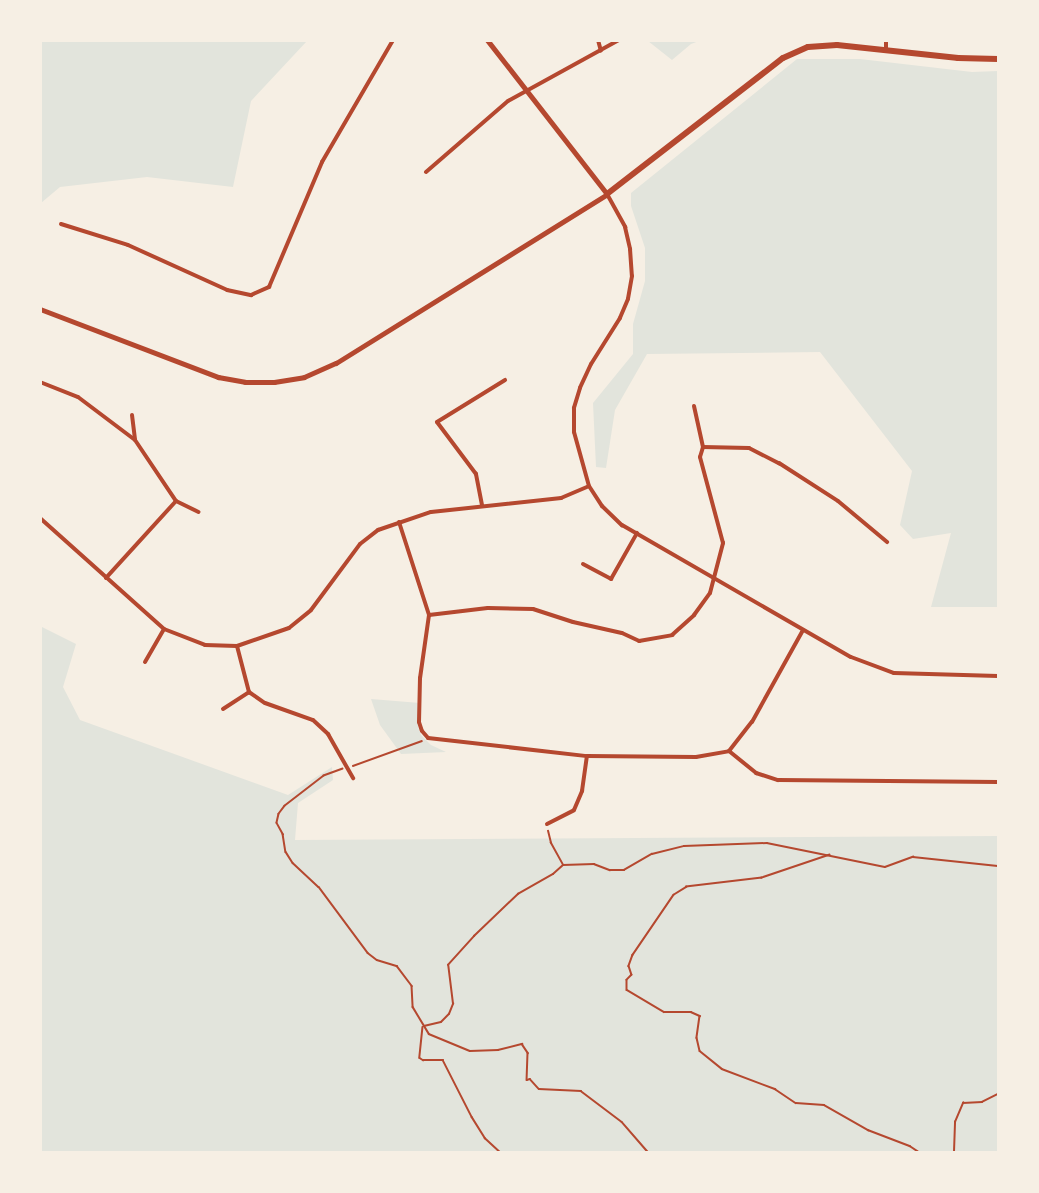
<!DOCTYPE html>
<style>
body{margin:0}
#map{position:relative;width:1039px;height:1193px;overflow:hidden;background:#f6efe4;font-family:Poppins,sans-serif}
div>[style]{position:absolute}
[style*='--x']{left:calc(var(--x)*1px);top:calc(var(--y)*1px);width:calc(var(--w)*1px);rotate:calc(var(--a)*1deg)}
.green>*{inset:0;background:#e2e4dc}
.path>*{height:1.5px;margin:-0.75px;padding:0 0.75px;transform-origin:0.75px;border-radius:0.75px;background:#b5482f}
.minor>*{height:4px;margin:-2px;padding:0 2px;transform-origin:2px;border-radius:2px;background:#b5482f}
.tertiary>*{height:5px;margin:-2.5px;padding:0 2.5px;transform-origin:2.5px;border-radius:2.5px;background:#b5482f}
.secondary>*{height:6px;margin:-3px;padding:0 3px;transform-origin:3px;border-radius:3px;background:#b5482f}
span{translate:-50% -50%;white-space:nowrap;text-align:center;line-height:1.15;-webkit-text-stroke:5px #f6efe4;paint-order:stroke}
.frame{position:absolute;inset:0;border:42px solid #f6efe4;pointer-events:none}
</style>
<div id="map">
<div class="green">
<i style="clip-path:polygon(41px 40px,307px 40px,307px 41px,251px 101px,233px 187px,147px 177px,60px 187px,41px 203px)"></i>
<i style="clip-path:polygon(648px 41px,699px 41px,691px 44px,672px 60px)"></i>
<i style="clip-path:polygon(797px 59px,860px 59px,972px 72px,998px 71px,998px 607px,931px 607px,951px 533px,913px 539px,900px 525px,912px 471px,820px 352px,647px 354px,615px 410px,606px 468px,596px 467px,593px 403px,633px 354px,633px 324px,645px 281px,645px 248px,631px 206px,631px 193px)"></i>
<i style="clip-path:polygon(40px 626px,76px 644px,63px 687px,80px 720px,288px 795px,332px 767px,333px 780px,298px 803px,295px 840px,998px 836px,998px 1152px,41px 1152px)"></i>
<i style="clip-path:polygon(371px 699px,420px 703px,418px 727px,421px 735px,431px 745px,446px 752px,401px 754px,380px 725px)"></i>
</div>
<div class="path">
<i style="--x:353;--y:766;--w:73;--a:-19.9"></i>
<i style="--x:343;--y:769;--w:20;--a:160"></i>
<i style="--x:324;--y:776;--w:49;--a:142.4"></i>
<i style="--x:285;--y:806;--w:10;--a:127"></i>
<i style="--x:279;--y:814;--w:9;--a:103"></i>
<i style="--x:277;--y:823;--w:13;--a:61"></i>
<i style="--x:283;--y:834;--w:18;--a:81"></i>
<i style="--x:286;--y:852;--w:13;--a:58"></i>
<i style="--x:293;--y:863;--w:35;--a:43"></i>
<i style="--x:319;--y:887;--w:82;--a:53.4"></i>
<i style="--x:368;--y:953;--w:11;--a:38"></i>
<i style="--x:377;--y:960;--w:21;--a:17"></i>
<i style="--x:397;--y:966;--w:25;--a:53"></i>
<i style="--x:412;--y:986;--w:21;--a:87"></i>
<i style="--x:413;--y:1007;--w:31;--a:59"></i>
<i style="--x:429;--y:1034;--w:44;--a:22.5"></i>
<i style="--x:470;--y:1051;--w:28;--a:-2"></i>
<i style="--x:498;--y:1050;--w:25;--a:-14"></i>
<i style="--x:522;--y:1044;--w:11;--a:56"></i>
<i style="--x:528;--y:1053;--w:27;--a:92"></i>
<i style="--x:527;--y:1080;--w:3;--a:-18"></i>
<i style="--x:530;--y:1079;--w:13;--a:48"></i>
<i style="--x:539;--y:1089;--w:42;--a:2.7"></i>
<i style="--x:581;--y:1091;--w:51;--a:37.1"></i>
<i style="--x:622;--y:1122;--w:40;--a:49"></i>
<i style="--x:830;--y:855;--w:72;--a:161.3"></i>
<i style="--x:762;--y:878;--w:76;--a:173.2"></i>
<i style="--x:687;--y:887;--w:15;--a:148"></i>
<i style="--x:674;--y:895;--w:73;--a:124.3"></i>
<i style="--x:633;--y:955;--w:12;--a:110"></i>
<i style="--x:629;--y:966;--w:9;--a:72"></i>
<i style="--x:632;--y:975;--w:7;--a:135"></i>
<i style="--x:627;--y:980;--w:10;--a:90"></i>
<i style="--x:627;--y:990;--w:43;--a:30.7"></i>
<i style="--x:664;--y:1012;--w:27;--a:0"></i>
<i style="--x:691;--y:1012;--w:10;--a:24"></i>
<i style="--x:700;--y:1016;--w:22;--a:98"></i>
<i style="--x:697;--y:1038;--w:13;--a:77"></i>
<i style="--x:700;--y:1051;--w:28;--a:39"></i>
<i style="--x:722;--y:1069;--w:57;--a:20.7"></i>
<i style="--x:775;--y:1089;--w:25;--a:34"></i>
<i style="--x:796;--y:1103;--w:28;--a:4"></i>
<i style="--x:824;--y:1105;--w:51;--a:29.6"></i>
<i style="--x:868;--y:1130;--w:45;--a:20.9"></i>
<i style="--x:910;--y:1146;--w:11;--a:34"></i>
<i style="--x:563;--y:865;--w:31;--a:-2"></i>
<i style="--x:594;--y:864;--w:17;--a:21"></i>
<i style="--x:610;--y:870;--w:14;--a:0"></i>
<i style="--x:624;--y:870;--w:32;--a:-30"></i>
<i style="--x:652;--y:854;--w:33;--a:-14"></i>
<i style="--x:684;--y:846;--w:83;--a:-2.1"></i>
<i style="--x:767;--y:843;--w:120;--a:11.5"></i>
<i style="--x:885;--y:867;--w:30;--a:-20"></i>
<i style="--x:913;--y:857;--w:85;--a:6"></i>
<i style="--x:424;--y:1026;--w:17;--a:-13"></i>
<i style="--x:441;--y:1022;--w:11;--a:-45"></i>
<i style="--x:449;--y:1014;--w:11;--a:-68"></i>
<i style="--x:453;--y:1004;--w:39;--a:-97"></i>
<i style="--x:448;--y:965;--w:39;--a:-48"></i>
<i style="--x:474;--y:936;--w:61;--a:-43.7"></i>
<i style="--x:518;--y:894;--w:40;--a:-29.7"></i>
<i style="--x:553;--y:874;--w:13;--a:-42"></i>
<i style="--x:563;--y:865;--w:25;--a:-119"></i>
<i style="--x:551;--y:843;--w:12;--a:-104"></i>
<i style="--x:423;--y:1027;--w:31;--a:96"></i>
<i style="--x:420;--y:1058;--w:4;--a:34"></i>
<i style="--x:423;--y:1060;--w:20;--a:0"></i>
<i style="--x:443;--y:1060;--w:64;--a:63"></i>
<i style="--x:472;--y:1117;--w:25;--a:58"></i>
<i style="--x:485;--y:1138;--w:21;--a:43"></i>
<i style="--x:954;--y:1152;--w:30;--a:-88"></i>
<i style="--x:955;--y:1122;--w:21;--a:-67"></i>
<i style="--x:963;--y:1103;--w:19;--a:-3"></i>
<i style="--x:982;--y:1102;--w:18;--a:-27"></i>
</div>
<div class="minor">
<i style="--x:598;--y:40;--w:11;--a:75"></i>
<i style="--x:886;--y:50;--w:10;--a:-90"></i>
<i style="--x:426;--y:172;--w:108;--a:-40.9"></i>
<i style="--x:508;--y:101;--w:127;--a:-28.8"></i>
<i style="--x:607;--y:194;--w:38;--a:61"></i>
<i style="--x:625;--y:227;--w:23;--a:77"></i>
<i style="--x:630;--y:249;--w:27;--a:86"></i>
<i style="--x:632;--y:276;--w:23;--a:100"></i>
<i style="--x:628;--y:299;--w:21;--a:113"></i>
<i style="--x:620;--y:318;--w:54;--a:122.2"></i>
<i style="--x:591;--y:364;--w:26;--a:115"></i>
<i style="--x:580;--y:388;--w:21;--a:107"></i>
<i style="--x:574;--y:408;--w:24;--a:90"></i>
<i style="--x:574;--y:432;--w:56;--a:74.5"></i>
<i style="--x:589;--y:486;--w:24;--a:57"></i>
<i style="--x:602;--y:506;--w:28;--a:44"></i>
<i style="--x:622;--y:525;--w:264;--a:30"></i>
<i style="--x:851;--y:657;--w:46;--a:20.4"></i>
<i style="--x:894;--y:673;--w:104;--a:1.7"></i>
<i style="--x:61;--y:224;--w:70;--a:17.4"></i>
<i style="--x:128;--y:245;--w:109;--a:24.4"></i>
<i style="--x:227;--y:290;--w:25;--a:12"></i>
<i style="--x:251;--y:295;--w:20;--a:-24"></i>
<i style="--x:269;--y:287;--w:136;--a:-67"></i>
<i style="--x:322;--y:162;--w:141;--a:-59.8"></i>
<i style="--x:40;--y:382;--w:41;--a:21.5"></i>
<i style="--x:78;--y:397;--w:71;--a:37"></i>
<i style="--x:135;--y:440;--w:73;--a:56.1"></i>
<i style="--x:176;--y:501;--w:104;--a:132.3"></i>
<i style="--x:132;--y:415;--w:25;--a:83"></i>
<i style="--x:703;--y:447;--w:46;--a:1.2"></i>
<i style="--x:749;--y:448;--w:34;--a:27"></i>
<i style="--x:779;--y:463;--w:70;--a:32.8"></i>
<i style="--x:838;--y:501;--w:64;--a:39.9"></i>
<i style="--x:176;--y:501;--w:25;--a:26"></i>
<i style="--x:482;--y:505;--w:32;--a:-101"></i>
<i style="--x:476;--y:474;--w:65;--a:-126.9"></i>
<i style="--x:437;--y:422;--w:80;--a:-31.7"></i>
<i style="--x:40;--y:518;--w:166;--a:41.8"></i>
<i style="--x:164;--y:629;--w:44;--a:21.3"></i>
<i style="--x:205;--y:645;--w:32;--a:2"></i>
<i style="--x:237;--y:646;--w:55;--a:-19.1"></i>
<i style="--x:289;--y:628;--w:28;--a:-39"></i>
<i style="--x:311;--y:610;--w:82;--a:-53.4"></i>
<i style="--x:360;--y:544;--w:23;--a:-38"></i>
<i style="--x:378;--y:530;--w:56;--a:-18.8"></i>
<i style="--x:431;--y:512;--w:131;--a:-6.1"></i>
<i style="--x:561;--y:498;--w:30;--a:-23"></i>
<i style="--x:399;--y:522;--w:98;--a:72.1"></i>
<i style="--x:429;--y:615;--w:64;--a:98.1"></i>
<i style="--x:420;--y:678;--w:44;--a:91.3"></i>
<i style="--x:419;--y:722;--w:9;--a:72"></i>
<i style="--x:422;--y:731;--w:9;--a:49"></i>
<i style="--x:428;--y:738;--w:160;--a:6.5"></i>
<i style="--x:587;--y:756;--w:109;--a:0.5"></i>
<i style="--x:696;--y:757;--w:34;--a:-10"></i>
<i style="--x:729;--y:751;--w:37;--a:-52"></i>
<i style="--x:752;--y:722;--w:105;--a:-61"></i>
<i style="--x:583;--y:564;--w:32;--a:28"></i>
<i style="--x:611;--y:579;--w:53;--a:-60.5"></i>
<i style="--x:429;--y:615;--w:59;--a:-6.8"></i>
<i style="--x:488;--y:608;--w:45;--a:1.3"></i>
<i style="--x:533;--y:609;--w:42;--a:18"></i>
<i style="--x:573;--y:622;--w:50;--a:12.7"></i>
<i style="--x:622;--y:633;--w:19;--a:25"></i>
<i style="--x:639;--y:641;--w:34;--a:-10"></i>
<i style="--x:672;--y:635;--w:30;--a:-42"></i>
<i style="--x:694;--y:615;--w:27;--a:-54"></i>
<i style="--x:710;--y:593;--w:52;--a:-75.4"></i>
<i style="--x:723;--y:543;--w:89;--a:-105"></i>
<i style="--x:700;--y:457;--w:10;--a:-73"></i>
<i style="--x:703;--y:447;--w:42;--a:-102.4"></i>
<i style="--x:237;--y:646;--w:48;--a:75.4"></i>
<i style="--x:249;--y:692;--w:19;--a:35"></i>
<i style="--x:265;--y:703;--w:51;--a:19.5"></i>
<i style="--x:313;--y:720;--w:21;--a:43"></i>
<i style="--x:328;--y:734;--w:51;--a:60.4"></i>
<i style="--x:145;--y:662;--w:38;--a:-60"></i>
<i style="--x:223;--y:709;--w:31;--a:-33"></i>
<i style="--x:729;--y:751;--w:35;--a:39"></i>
<i style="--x:756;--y:773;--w:23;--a:18"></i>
<i style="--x:778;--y:780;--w:220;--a:0.5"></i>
<i style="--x:547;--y:824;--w:30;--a:-27"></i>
<i style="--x:574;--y:810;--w:21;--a:-67"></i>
<i style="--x:582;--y:791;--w:35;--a:-82"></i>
</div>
<div class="tertiary">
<i style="--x:40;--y:309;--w:191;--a:20.9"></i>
<i style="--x:218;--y:377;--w:27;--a:10"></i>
<i style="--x:245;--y:382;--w:29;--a:0"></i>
<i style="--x:274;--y:382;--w:30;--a:-9"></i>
<i style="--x:304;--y:377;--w:35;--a:-24"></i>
<i style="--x:336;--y:363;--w:319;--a:-31.9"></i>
<i style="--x:607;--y:194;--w:195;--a:-127.9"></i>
</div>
<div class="secondary">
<i style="--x:607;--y:194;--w:222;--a:-37.7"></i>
<i style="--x:783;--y:58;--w:27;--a:-24"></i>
<i style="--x:808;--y:47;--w:29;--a:-4"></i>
<i style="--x:837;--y:45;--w:122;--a:6.1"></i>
<i style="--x:958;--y:58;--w:40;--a:1.4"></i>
</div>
<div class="frame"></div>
</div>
